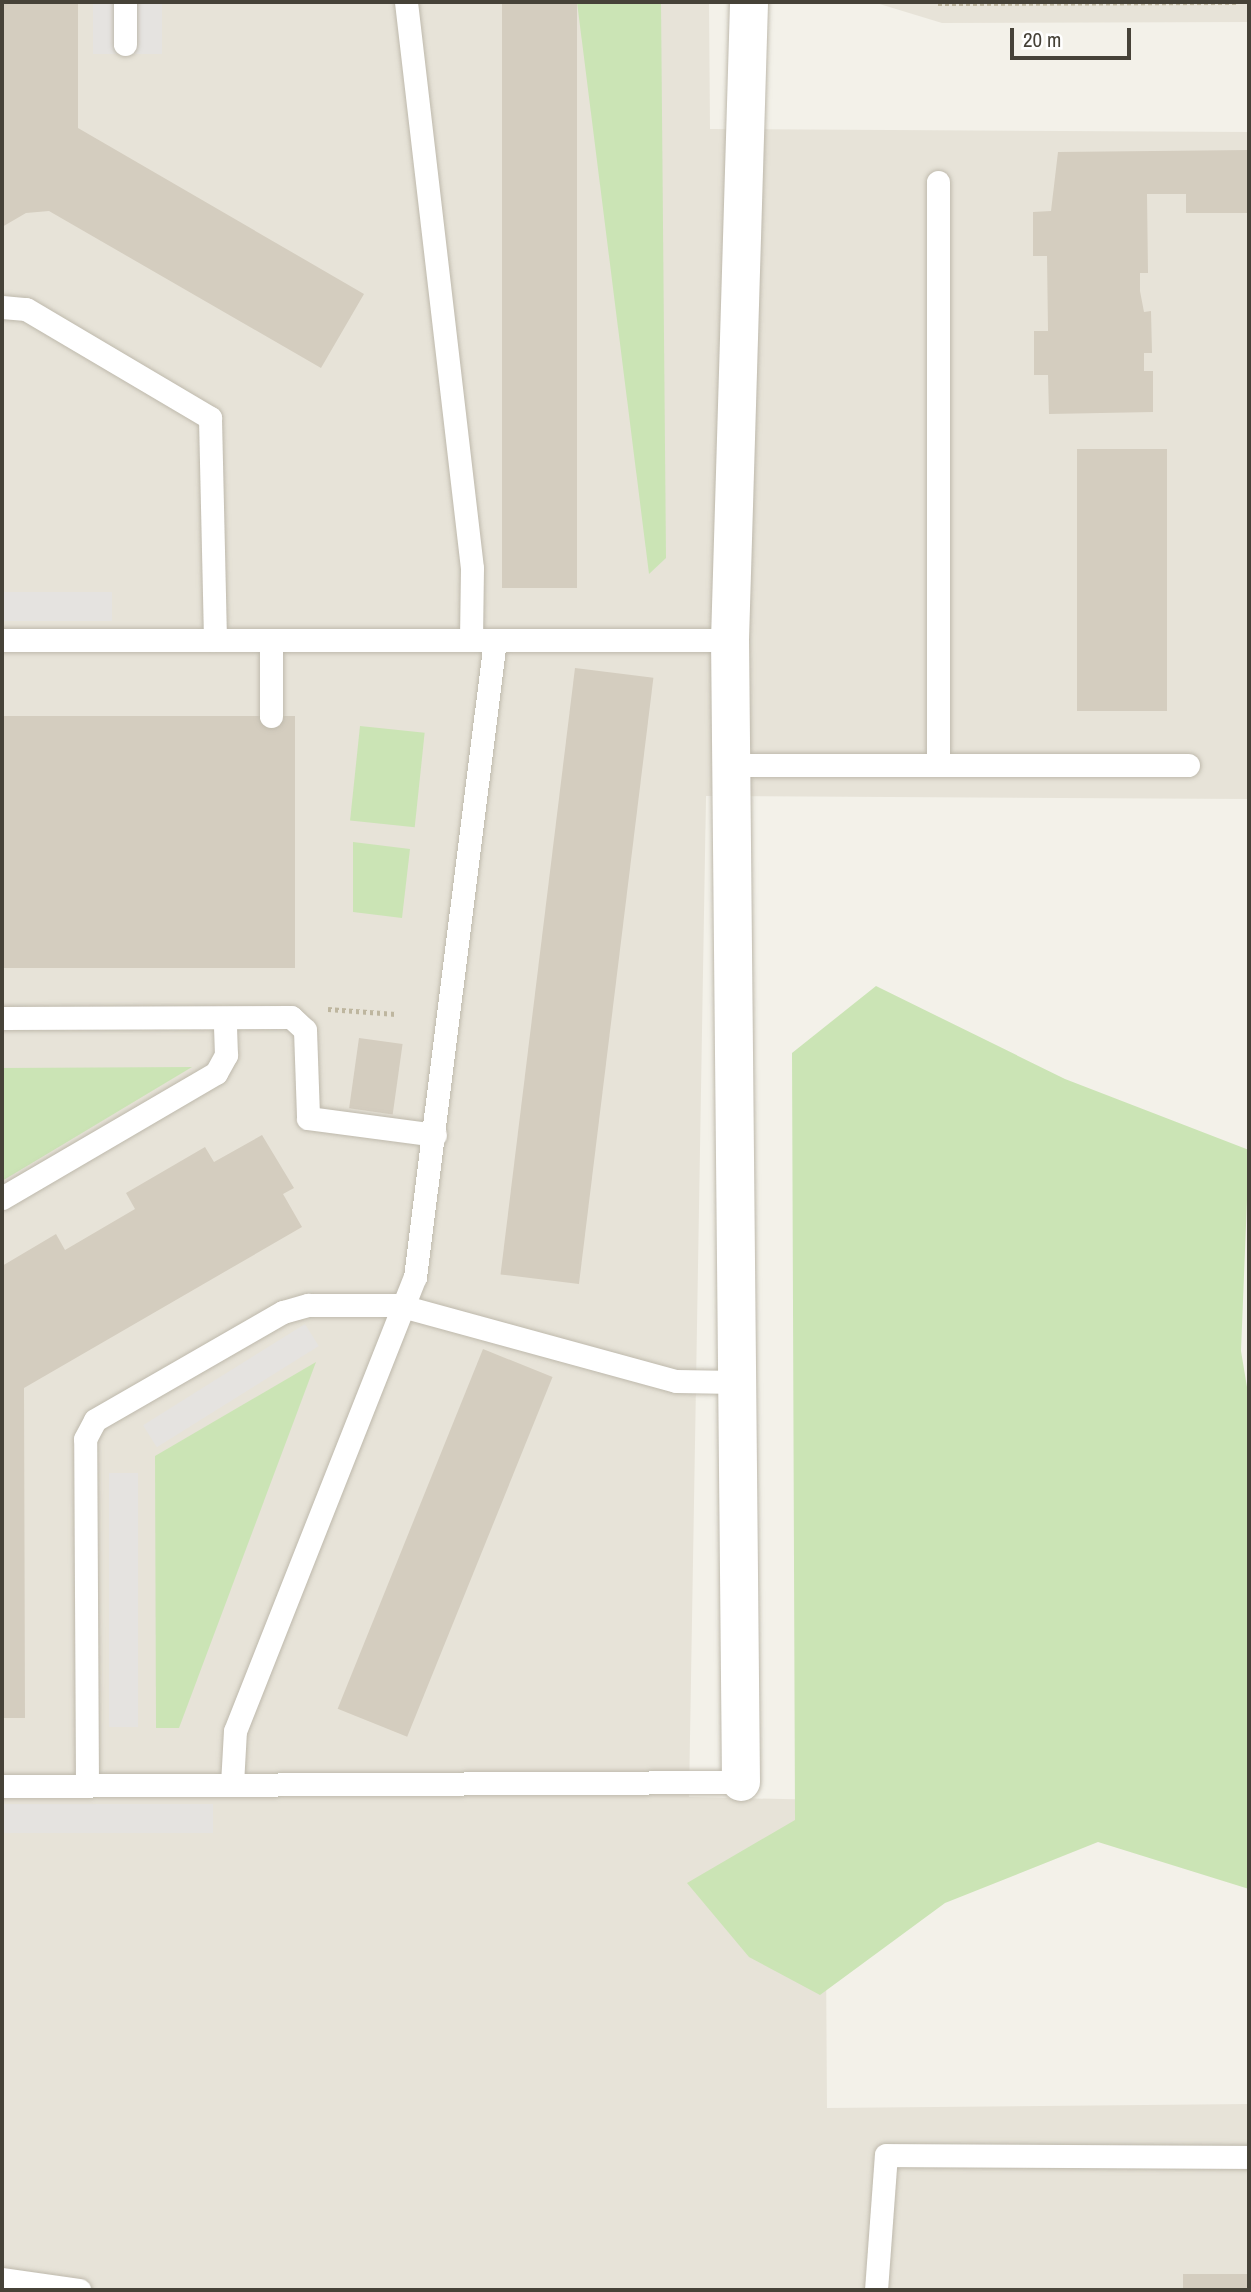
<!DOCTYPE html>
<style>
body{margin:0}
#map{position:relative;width:1251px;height:2292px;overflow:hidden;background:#f3f1e9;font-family:"Archivo Narrow",sans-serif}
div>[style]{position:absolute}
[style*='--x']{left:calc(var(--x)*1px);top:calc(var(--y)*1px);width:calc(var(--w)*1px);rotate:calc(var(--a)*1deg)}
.residential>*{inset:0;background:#e7e3d8}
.green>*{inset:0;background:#cbe4b5;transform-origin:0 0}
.parking>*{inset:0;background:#e5e3e0;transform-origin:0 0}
.building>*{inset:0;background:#d4cdbf;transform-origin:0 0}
.path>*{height:4.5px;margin-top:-2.25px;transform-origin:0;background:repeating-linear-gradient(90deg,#beb69f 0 3.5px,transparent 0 7px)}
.roads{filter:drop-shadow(0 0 2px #beb9ac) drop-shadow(0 0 2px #beb9ac)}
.lane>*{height:23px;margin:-11.5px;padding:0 11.5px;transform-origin:11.5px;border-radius:11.5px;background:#fff}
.street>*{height:38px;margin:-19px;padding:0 19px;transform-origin:19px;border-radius:19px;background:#fff}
span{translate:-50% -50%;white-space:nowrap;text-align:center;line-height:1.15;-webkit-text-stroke:7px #fff;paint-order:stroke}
.frame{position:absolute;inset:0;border:4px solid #464238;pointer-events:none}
.scale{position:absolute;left:1010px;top:28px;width:121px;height:32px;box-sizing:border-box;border:4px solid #464238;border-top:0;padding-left:9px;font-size:21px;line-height:24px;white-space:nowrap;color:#464238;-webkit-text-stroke:5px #fff;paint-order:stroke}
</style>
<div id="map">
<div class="residential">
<i style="clip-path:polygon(2px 2px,709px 2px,710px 129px,1249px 132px,1249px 799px,706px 796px,689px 1797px,825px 1800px,827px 2108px,1249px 2104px,1249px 2290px,2px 2290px)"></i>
<i style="clip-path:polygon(873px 2px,1249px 2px,1249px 22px,942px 23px)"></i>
</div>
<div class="green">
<i style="clip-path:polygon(577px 2px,661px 2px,666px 558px,649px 574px)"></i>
<i style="left:360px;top:726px;width:65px;height:95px;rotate:6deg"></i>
<i style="clip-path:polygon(353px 842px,410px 849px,402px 918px,353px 912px)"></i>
<i style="clip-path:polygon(876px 986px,1065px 1079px,1249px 1150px,1241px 1351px,1249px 1399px,1249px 1889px,1098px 1842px,945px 1903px,820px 1995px,749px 1957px,687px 1883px,795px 1820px,792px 1053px)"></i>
<i style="clip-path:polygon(192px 1067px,2px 1181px,2px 1068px)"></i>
<i style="clip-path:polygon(316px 1362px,179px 1728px,156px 1728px,155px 1456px)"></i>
</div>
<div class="parking">
<i style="left:93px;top:2px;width:69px;height:52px"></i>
<i style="left:2px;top:592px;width:110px;height:29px"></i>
<i style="left:305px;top:1324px;width:26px;height:191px;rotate:58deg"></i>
<i style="left:109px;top:1473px;width:29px;height:254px"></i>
<i style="left:213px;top:1804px;width:29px;height:211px;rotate:90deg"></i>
</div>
<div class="building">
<i style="clip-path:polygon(2px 2px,78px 2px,78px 128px,364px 294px,321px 368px,49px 211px,26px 213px,2px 227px)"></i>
<i style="left:502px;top:2px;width:75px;height:586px"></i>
<i style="clip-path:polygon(1249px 150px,1249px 213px,1186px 213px,1186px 194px,1147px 194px,1148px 273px,1140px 273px,1140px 291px,1144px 312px,1151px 311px,1152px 353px,1144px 353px,1144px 371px,1153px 371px,1153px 412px,1049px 414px,1048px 375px,1034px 375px,1034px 331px,1048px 331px,1047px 256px,1033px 256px,1033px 212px,1051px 211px,1058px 152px)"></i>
<i style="left:1077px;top:449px;width:90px;height:262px"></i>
<i style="left:575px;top:668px;width:79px;height:611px;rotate:7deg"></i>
<i style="left:295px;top:716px;width:252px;height:293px;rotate:90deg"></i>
<i style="left:359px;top:1038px;width:44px;height:71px;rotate:8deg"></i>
<i style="clip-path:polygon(262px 1135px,294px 1188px,283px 1194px,302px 1227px,24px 1388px,25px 1718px,2px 1718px,2px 1266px,56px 1234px,65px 1250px,135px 1209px,126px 1193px,205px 1147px,214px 1162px)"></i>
<i style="left:483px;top:1349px;width:75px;height:388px;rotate:22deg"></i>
<i style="left:1183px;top:2274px;width:66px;height:16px"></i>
</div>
<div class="path">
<i style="--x:938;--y:3;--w:299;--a:-0.2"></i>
<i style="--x:328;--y:1009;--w:68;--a:4.2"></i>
</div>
<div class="roads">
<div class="lane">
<i style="--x:125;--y:2;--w:42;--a:90"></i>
<i style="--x:406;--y:2;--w:570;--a:83.35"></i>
<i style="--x:472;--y:568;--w:72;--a:90.8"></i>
<i style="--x:938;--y:182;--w:583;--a:90"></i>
<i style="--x:2;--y:307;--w:24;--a:5"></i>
<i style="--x:26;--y:309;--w:214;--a:30.6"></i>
<i style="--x:210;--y:418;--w:222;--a:88.7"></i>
<i style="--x:2;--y:640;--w:728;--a:0"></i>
<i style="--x:271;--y:640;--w:76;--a:90"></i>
<i style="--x:731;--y:765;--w:457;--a:0"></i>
<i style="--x:2;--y:1018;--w:289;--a:-0.2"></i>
<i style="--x:291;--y:1017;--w:19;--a:43"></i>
<i style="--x:305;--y:1030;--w:88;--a:88"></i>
<i style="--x:308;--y:1118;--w:128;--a:7.6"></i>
<i style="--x:2;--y:1198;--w:248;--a:-30.3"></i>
<i style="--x:216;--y:1073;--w:21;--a:-61"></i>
<i style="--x:226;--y:1055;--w:37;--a:-92"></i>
<i style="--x:232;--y:1784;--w:53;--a:-86.8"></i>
<i style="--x:235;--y:1731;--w:488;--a:-68.4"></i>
<i style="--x:415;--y:1277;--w:642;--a:-82.84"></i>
<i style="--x:87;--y:1785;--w:346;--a:-90.3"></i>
<i style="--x:85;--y:1439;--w:21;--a:-62"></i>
<i style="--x:95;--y:1420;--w:217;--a:-29.9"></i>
<i style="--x:283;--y:1312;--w:26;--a:-16"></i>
<i style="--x:308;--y:1305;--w:90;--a:0"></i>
<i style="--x:398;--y:1305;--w:288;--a:15.3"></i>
<i style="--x:676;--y:1381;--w:61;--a:0.9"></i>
<i style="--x:2;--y:1786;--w:739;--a:-0.31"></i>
<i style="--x:2;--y:2279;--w:78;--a:8.1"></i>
<i style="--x:876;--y:2290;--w:135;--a:-85.8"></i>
<i style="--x:886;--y:2155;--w:363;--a:0.3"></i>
</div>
<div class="street">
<i style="--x:741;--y:1782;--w:1142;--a:-90.55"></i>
<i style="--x:730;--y:640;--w:638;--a:-88.29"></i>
</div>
</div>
<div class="frame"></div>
<div class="scale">20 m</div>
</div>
